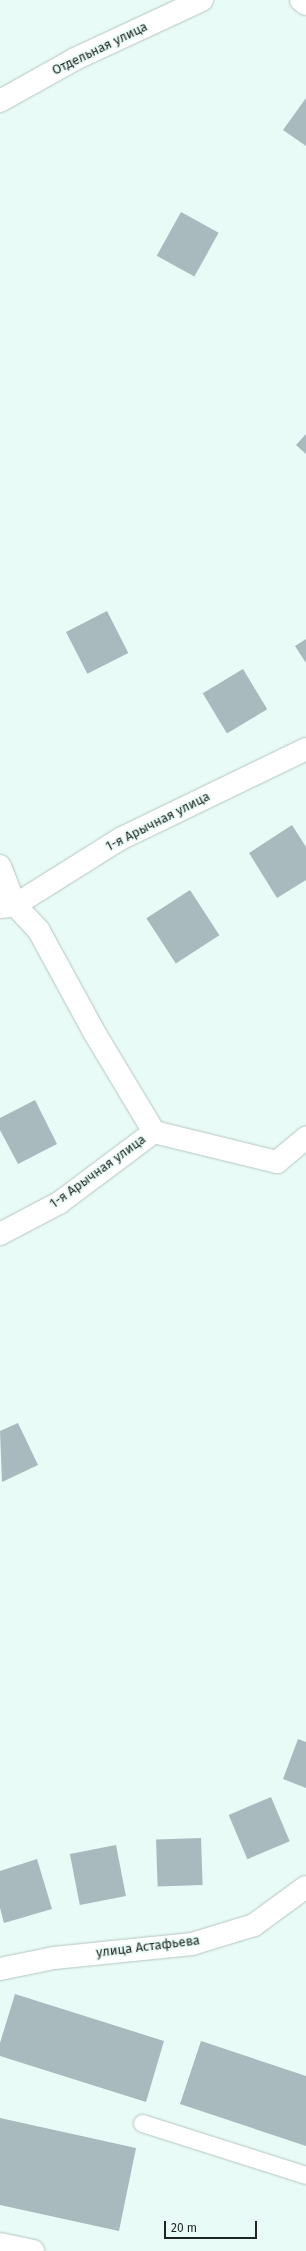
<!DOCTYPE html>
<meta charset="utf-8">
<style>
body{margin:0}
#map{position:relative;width:306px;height:2251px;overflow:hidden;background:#e9fbf6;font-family:"Fira Sans",sans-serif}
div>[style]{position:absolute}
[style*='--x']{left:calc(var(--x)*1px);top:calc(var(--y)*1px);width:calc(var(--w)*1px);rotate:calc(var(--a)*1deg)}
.building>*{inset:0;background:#a8babd;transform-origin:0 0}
.roads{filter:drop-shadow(0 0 1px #b5c6c2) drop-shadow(0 0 1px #b5c6c2)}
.lane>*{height:17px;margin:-8.5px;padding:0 8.5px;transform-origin:8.5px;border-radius:8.5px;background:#fff}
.street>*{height:22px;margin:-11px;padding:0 11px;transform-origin:11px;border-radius:11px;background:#fff}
span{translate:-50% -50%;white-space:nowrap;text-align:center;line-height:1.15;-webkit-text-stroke:3px #e9fbf6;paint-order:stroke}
.street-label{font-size:13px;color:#1e2523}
.scale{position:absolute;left:164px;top:2221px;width:93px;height:18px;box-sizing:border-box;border:2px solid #1e2523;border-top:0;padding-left:5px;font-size:12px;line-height:14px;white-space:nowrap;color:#1e2523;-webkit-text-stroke:3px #e9fbf6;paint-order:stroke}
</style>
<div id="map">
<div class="building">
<i style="clip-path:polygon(306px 98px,306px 146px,283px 130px)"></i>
<i style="left:181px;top:212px;width:43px;height:50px;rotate:29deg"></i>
<i style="clip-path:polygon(306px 434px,306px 454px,296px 445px)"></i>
<i style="left:107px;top:611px;width:47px;height:46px;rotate:63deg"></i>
<i style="clip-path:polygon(306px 639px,306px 663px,295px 646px)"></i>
<i style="left:243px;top:669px;width:47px;height:47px;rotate:59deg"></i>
<i style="clip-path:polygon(292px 825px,306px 847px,306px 880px,277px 898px,249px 853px)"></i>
<i style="left:190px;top:890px;width:54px;height:52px;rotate:57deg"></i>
<i style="clip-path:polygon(35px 1100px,57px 1144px,18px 1164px,0 1130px,0 1118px)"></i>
<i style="clip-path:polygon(18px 1423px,38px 1465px,2px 1482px,0 1431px)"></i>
<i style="clip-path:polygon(298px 1739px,306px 1742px,306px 1788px,283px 1779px)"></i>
<i style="left:271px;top:1797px;width:48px;height:46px;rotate:67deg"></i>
<i style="left:201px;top:1838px;width:47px;height:45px;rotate:88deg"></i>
<i style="left:116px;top:1845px;width:52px;height:47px;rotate:79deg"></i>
<i style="clip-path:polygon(37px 1859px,52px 1909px,4px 1923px,0 1908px,0 1871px)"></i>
<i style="clip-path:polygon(15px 1994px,164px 2041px,146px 2102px,0 2056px,0 2043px)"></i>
<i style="clip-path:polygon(201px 2041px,306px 2076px,306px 2146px,180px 2104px)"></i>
<i style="clip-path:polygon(0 2118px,136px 2148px,119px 2231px,0 2205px)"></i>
</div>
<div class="roads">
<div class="lane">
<i style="--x:142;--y:2123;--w:172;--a:17.6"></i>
</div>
<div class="street">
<i style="--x:301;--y:0;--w:6;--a:39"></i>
<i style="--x:0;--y:101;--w:86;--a:-29.2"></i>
<i style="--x:75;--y:59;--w:140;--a:-24.9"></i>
<i style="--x:0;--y:866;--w:42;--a:69"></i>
<i style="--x:15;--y:905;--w:35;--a:47"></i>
<i style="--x:39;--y:931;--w:115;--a:61.4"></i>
<i style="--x:94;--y:1032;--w:117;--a:59"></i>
<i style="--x:154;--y:1132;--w:127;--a:13.7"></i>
<i style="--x:277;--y:1162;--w:38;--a:-40"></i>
<i style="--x:1;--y:907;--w:14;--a:-8"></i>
<i style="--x:15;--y:905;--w:126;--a:-32.1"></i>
<i style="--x:122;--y:838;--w:204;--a:-25.8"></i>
<i style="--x:0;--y:1234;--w:67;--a:-27.7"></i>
<i style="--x:59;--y:1203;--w:119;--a:-36.8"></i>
<i style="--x:0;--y:1969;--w:55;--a:-11.5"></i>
<i style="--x:54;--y:1958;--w:139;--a:-5.8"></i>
<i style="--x:192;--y:1944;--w:65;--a:-17"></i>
<i style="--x:254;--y:1925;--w:64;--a:-36.2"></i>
<i style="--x:0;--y:2244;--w:34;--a:12"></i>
</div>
</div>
<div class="street-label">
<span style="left:100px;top:49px;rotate:-26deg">Отдельная улица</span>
<span style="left:158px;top:822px;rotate:-27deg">1-я Арычная улица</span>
<span style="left:98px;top:1172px;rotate:-36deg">1-я Арычная улица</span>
<span style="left:148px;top:1947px;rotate:-7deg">улица Астафьева</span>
</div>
<div class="scale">20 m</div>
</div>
